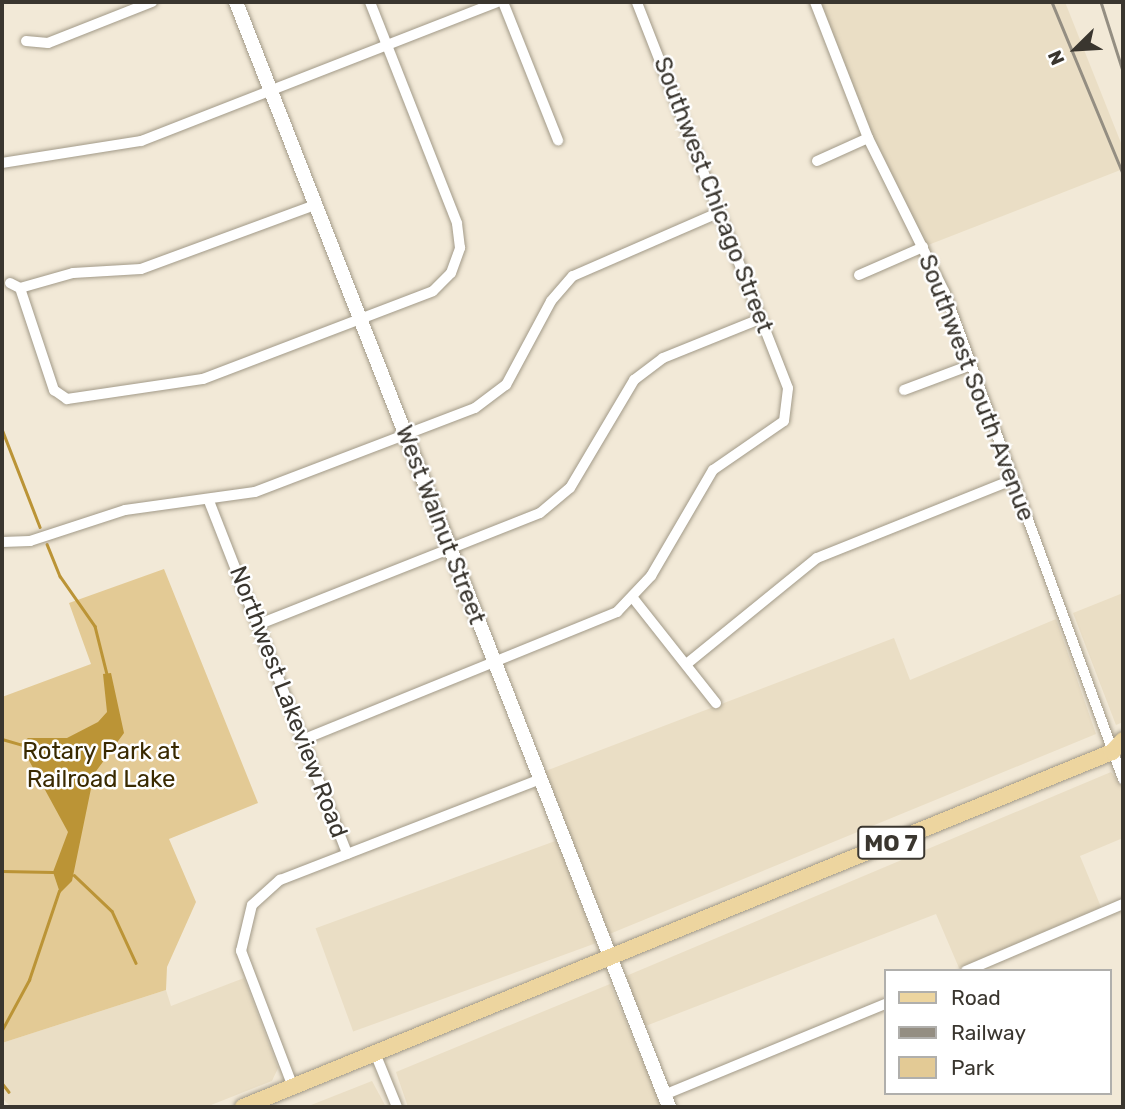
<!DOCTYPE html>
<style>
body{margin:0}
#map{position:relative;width:1125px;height:1109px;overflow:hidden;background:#f2e9d7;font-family:Rubik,sans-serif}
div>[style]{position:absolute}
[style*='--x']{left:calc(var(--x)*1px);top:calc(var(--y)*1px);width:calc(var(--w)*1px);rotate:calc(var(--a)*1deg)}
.built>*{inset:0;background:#eadec5;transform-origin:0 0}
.green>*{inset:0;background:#e3ca95}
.water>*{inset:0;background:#bb9436}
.stream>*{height:2.5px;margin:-1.25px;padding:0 1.25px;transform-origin:1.25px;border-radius:1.25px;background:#bb9436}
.roads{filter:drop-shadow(0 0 2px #a29a88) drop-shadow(0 0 2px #a29a88)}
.street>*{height:10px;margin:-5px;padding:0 5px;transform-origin:5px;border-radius:5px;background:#fff}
.secondary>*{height:14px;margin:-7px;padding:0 7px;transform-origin:7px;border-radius:7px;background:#fff}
.primary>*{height:16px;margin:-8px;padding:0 8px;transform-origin:8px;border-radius:8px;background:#edd59f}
.rail>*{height:2.5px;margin:-1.25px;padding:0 1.25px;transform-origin:1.25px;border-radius:1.25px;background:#948e82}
span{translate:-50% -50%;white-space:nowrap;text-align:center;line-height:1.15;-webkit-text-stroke:5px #fff;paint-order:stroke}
.shield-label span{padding:2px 5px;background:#fff;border:2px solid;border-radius:5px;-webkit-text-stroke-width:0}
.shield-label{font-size:23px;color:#3a362f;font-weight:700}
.street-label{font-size:24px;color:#3a362f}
.park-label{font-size:24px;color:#3a2a01}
.frame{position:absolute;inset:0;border:4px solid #3a362f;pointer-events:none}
.legend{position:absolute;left:884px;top:969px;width:228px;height:126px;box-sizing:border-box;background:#fff;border:2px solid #b0afac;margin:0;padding:9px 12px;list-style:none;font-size:21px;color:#3a362f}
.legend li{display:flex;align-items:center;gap:14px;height:35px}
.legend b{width:35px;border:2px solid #b0afac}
.north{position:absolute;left:1041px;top:14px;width:70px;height:70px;-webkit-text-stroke:5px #fff;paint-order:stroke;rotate:246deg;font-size:19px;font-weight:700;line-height:28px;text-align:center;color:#3a362f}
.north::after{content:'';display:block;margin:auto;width:24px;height:32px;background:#3a362f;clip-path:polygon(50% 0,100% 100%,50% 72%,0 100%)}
</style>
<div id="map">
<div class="built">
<i style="clip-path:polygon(815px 2px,1065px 2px,1123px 148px,1123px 169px,923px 247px,868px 138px)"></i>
<i style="clip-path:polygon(1123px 593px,1123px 722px,1116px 725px,1073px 613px)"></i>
<i style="clip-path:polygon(1056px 619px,1096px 734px,607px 935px,543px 772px,894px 638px,910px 680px)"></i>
<i style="clip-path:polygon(1111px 772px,1123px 789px,1123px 838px,1080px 856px,1101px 907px,959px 968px,936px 914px,643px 1027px,626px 976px)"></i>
<i style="left:558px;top:840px;width:110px;height:258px;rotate:70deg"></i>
<i style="clip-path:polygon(244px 978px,278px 1068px,272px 1081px,206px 1107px,11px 1107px,2px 1098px,2px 1043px,166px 990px,171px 1006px)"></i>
<i style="clip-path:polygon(610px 984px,662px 1107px,408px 1107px,396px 1072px)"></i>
<i style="clip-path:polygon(372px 1081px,386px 1107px,306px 1107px)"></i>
</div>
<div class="green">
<i style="clip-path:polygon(164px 569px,258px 803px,169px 839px,196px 902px,167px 967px,166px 990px,2px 1043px,2px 697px,91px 664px,69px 603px)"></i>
</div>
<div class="water">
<i style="clip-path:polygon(111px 673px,124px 733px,94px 774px,72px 881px,60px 893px,53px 872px,68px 832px,20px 744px,28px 738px,67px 738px,98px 722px,107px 712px,103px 674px)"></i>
</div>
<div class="stream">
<i style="--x:2;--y:429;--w:105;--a:68.8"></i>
<i style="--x:47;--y:544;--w:35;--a:68"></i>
<i style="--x:60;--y:576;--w:61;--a:55"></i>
<i style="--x:95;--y:626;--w:49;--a:76"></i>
<i style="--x:2;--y:739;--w:19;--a:16"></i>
<i style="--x:2;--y:871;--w:51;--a:1.1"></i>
<i style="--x:74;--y:875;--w:52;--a:43.5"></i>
<i style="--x:112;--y:911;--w:57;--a:65.2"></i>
<i style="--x:2;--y:1030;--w:57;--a:-61.6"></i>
<i style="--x:29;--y:980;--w:94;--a:-71.4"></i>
<i style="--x:2;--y:1083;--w:11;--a:52"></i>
<i style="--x:22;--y:1107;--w:1;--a:0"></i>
</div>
<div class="roads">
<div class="street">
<i style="--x:503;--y:2;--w:149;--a:68.3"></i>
<i style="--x:815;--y:2;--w:146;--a:68.7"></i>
<i style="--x:868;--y:138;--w:173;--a:63.6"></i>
<i style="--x:945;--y:293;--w:518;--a:69.88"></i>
<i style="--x:26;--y:41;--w:22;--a:5"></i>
<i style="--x:48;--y:43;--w:112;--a:-21.5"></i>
<i style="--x:817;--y:161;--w:56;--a:-24.3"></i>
<i style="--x:2;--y:163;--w:141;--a:-9"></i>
<i style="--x:141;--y:141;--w:382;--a:-21.3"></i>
<i style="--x:859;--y:275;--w:70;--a:-23.6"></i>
<i style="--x:10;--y:283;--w:11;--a:27"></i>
<i style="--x:20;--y:288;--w:108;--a:71.6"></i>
<i style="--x:54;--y:390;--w:16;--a:35"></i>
<i style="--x:67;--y:399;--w:137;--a:-8.4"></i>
<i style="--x:203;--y:379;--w:246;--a:-20.9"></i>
<i style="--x:433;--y:291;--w:25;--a:-45"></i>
<i style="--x:451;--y:273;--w:27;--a:-70"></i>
<i style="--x:460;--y:248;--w:25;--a:-97"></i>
<i style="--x:457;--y:223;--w:238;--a:-111.5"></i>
<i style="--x:20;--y:288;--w:55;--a:-15.8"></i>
<i style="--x:73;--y:273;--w:68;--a:-3.4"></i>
<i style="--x:141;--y:269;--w:185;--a:-20.2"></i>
<i style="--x:904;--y:390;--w:72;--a:-20.5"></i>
<i style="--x:209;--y:501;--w:379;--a:68.6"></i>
<i style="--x:2;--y:542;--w:28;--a:-2"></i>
<i style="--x:30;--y:541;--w:100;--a:-18.1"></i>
<i style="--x:125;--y:510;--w:131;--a:-7.9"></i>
<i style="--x:255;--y:492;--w:235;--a:-20.9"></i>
<i style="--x:475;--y:408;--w:39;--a:-37"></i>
<i style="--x:506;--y:385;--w:95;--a:-61.8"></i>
<i style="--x:551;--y:301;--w:33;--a:-49"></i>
<i style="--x:573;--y:276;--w:160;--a:-23.5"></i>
<i style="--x:633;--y:598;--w:134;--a:51.7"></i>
<i style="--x:257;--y:625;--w:304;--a:-21.6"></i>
<i style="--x:540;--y:513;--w:39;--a:-40"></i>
<i style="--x:570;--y:488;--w:126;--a:-59.3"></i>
<i style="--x:634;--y:380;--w:36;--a:-37"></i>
<i style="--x:663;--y:358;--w:105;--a:-21.9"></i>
<i style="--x:689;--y:662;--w:165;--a:-39.1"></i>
<i style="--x:817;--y:558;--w:210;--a:-21.8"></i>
<i style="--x:302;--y:740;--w:340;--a:-22.1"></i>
<i style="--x:617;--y:612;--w:50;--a:-46.6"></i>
<i style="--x:651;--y:576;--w:123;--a:-59.7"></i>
<i style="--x:713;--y:470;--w:86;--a:-34.6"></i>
<i style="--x:784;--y:421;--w:33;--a:-83"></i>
<i style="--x:788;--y:388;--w:414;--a:-111.4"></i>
<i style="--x:966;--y:971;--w:171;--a:-23.1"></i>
<i style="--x:375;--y:1053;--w:58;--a:67.8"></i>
<i style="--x:293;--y:1087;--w:146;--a:-110.9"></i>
<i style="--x:241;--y:951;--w:47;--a:-76.6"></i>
<i style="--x:252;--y:905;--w:38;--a:-42"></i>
<i style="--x:280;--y:880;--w:279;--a:-21.2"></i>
<i style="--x:664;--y:1095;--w:239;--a:-22.4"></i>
</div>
<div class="secondary">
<i style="--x:236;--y:2;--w:1187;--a:68.6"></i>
</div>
<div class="primary">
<i style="--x:243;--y:1107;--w:939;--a:-22.22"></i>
<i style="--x:1112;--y:752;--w:16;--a:-47"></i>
</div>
</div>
<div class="rail">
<i style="--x:1052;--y:2;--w:185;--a:67.5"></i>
<i style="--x:1101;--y:2;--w:72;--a:72.3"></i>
</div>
<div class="shield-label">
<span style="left:891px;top:843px">MO 7</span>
</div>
<div class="street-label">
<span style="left:713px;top:195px;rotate:69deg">Southwest Chicago Street</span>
<span style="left:976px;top:388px;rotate:69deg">Southwest South Avenue</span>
<span style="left:440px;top:525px;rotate:69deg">West Walnut Street</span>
<span style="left:288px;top:702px;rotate:69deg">Northwest Lakeview Road</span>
</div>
<div class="park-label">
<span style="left:101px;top:766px">Rotary Park at<br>Railroad Lake</span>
</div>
<div class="frame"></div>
<ul class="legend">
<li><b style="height:9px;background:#edd59f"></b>Road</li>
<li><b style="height:9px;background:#948e82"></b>Railway</li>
<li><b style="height:19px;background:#e3ca95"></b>Park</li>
</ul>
<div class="north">N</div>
</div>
